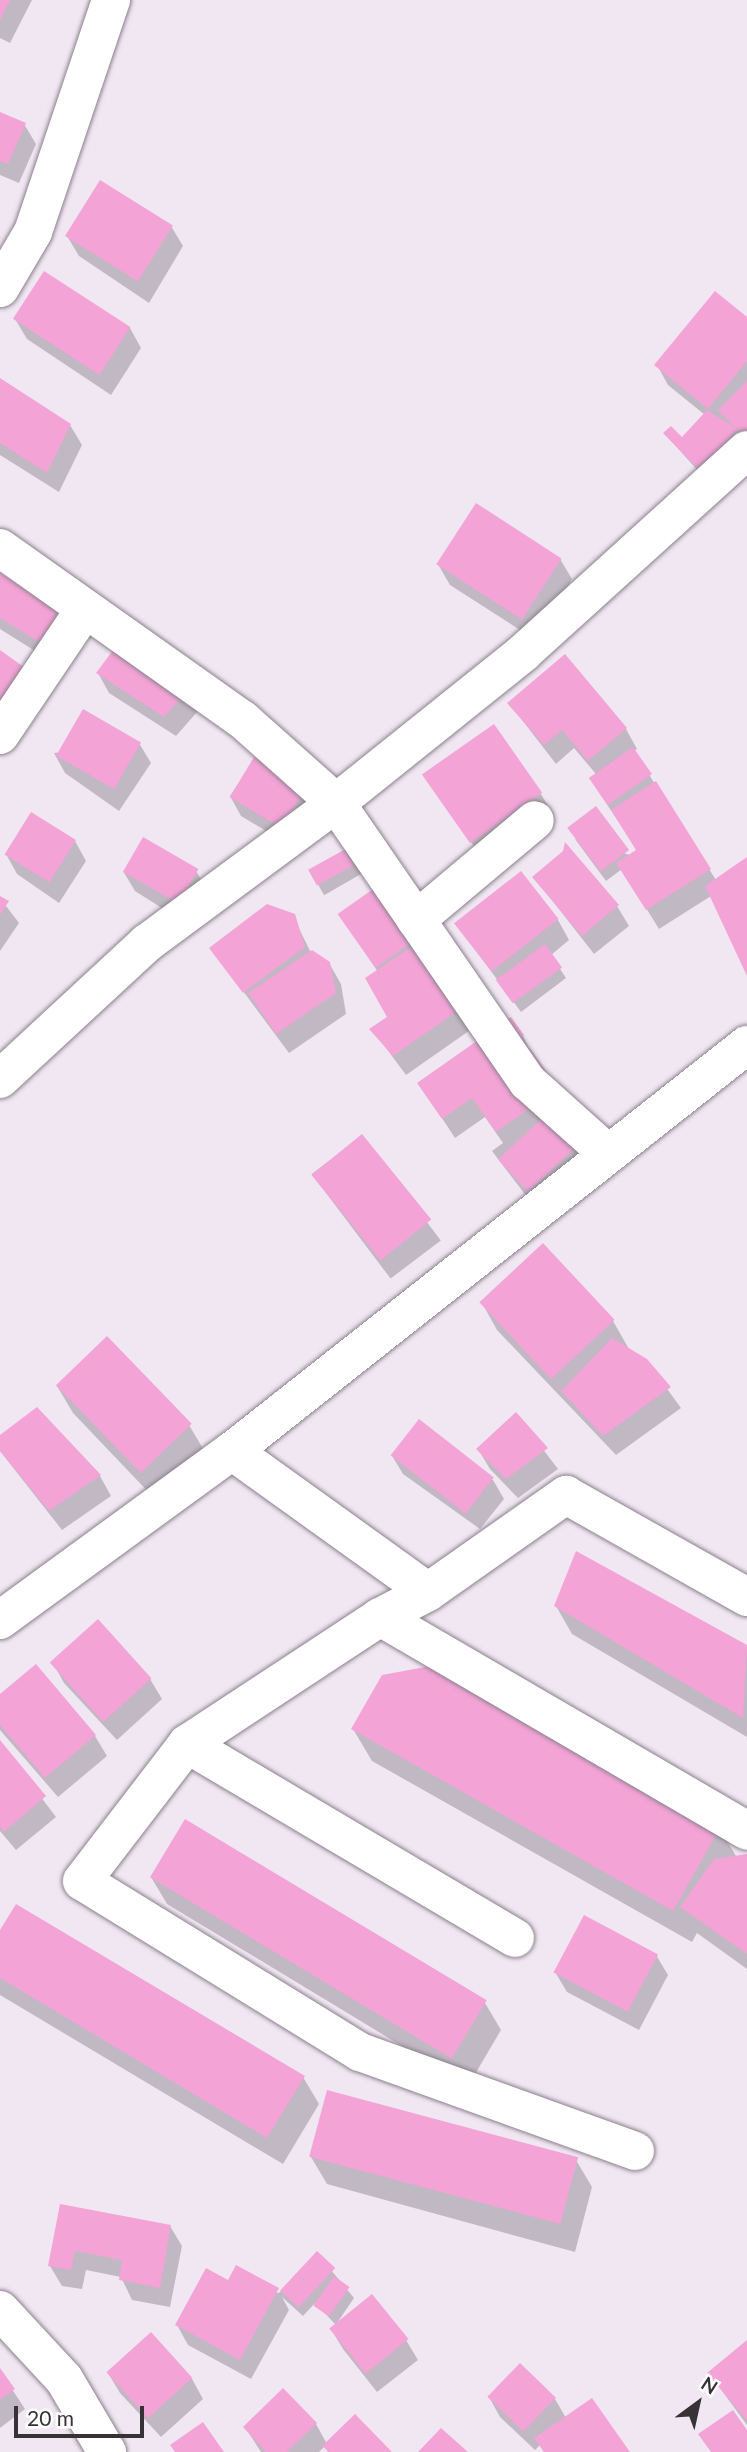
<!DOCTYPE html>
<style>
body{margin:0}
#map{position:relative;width:747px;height:2452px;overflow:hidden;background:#f1e7f3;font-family:Lato,sans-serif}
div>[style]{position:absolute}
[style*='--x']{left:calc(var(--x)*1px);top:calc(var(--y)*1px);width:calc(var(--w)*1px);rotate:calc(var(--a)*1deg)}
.shadow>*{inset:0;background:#0003;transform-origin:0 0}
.building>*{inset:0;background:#f3a3d6;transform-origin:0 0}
.roads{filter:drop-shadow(0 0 2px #8a818c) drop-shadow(0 0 2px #8a818c)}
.minor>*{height:38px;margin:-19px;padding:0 19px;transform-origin:19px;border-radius:19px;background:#fff}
span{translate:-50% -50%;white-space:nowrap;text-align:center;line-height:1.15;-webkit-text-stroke:6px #fff;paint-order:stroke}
.north{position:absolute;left:663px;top:2368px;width:70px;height:70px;-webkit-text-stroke:5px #fff;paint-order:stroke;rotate:33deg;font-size:19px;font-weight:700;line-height:28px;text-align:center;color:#363236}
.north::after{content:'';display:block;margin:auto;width:24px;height:32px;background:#363236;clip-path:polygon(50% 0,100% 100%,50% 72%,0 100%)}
.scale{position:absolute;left:14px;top:2406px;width:130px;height:32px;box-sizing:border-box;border:4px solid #363236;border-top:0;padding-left:9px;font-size:21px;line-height:24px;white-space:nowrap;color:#363236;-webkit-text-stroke:5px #fff;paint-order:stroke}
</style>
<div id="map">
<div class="shadow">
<i style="clip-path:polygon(0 0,32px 0,10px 43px,0 38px)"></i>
<i style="clip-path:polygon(0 114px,24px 124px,36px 144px,19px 183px,0 175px)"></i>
<i style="clip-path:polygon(171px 226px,183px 246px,149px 303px,79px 256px,67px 236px)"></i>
<i style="clip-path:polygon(15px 319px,130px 328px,141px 348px,111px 395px,27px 339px)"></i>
<i style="clip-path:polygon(747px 320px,747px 446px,707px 481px,665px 434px,682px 440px,705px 415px,668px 385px,657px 365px)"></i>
<i style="clip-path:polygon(0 380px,70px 425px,82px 445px,59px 492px,0 455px)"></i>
<i style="clip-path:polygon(560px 559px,572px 579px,534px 639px,450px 585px,439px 566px)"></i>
<i style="clip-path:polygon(0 575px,59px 666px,0 629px)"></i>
<i style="clip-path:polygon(121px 643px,198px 711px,176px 736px,109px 693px,98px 673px)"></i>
<i style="clip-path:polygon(509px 703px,626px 729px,637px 749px,634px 751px,716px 880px,747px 859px,747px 971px,711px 896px,659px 929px,622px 869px,606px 881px,575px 839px,630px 855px,638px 851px,596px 788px,596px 774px,574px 748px,556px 764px)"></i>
<i style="clip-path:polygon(139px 743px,151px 763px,119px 811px,65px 773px,54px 753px)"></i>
<i style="clip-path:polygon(254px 760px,316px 809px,290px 845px,241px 816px,230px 796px)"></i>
<i style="clip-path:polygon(425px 774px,541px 794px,552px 813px,484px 861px)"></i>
<i style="clip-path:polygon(75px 841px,86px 861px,59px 903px,17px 874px,6px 854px)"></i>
<i style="left:350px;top:848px;width:28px;height:46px;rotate:60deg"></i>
<i style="clip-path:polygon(123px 871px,196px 871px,208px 891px,190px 926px,135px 891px)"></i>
<i style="clip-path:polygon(398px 873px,486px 1019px,406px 1075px,372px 1029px,390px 1018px,378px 972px,340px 915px)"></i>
<i style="clip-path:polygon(534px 877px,617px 906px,629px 926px,594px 954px)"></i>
<i style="clip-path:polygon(0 898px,19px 923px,0 951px)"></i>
<i style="clip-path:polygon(293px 916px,311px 953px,329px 963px,341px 984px,346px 1014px,289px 1053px,211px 948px)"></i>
<i style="clip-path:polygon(558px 920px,569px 940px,551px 955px,566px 978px,521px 1012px,457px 925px)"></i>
<i style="clip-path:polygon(523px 1036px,533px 1056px,606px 1148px,530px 1201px,492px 1151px,503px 1143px,485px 1117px,455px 1138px,419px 1083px)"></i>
<i style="left:362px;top:1136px;width:131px;height:63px;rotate:53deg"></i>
<i style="clip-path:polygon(543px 1246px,613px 1321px,629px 1349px,646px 1360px,681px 1408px,616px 1455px,497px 1330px,482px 1303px)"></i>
<i style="clip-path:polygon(57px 1386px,189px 1425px,205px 1452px,155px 1499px,73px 1413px)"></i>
<i style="clip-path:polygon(37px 1409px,100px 1476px,111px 1496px,62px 1530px,0 1451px,0 1437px)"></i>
<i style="clip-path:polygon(516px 1414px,558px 1469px,518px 1498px,490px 1469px,478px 1449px)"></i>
<i style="clip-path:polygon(391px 1454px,493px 1480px,504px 1499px,480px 1529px,403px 1474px)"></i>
<i style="clip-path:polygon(577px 1554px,747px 1647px,747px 1737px,572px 1634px,556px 1606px)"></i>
<i style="clip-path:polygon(53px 1663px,150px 1679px,162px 1699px,117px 1740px,64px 1683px)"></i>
<i style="clip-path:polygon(0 1697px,95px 1736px,107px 1756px,58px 1797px,0 1730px)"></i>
<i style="clip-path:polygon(353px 1729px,720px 1828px,737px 1858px,747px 1856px,747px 1969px,697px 1933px,692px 1942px,372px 1761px)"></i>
<i style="clip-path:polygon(0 1743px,56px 1817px,16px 1850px,0 1831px)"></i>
<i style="clip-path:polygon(151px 1877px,485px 2003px,501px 2030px,468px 2086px,167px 1904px)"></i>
<i style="clip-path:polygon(0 1934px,303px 2077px,319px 2104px,283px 2164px,0 1995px)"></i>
<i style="clip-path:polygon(656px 1955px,668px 1975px,639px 2030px,567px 1992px,555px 1972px)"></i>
<i style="clip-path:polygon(311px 2157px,576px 2160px,592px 2187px,575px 2252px,327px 2184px)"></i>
<i style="clip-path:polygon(62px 2206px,170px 2226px,182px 2246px,170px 2307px,132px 2300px,121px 2277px,86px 2270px,82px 2289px,62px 2286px,50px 2266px)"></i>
<i style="clip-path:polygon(317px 2253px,354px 2298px,337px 2323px,406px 2340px,418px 2360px,377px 2392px,343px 2349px,331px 2329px,336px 2325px,315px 2303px,303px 2316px,282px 2297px,289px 2310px,251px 2379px,188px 2345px,177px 2325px,229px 2282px,279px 2293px)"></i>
<i style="clip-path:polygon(747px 2342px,747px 2425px,709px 2373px)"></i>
<i style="clip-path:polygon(0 2371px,25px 2409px,0 2428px)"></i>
<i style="clip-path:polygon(108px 2373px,192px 2379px,203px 2399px,161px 2437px,120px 2393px)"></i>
<i style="clip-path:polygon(283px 2391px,316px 2424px,327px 2444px,389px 2452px,328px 2452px,325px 2446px,319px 2452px,261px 2452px,245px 2427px)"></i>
<i style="clip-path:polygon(489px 2397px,555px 2399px,566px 2418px,628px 2452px,544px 2452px,540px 2445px,535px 2450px,500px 2417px)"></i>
</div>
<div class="building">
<i style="clip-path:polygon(0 0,10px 0,0 20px)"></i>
<i style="clip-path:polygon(0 112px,26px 123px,8px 164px,0 161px)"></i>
<i style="left:100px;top:180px;width:86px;height:66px;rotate:32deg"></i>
<i style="left:44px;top:271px;width:103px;height:57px;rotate:33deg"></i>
<i style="clip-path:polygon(715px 291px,747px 317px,747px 361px,708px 409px,654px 365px)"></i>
<i style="clip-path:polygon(0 378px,71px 424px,47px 473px,0 443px)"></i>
<i style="clip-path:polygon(747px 381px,747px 429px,741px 434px,718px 410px)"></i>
<i style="clip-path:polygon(707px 410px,737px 429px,701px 472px,663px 433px,671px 426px,682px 437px)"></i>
<i style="left:476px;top:503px;width:102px;height:73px;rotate:33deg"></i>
<i style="clip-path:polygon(0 573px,65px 614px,47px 647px,0 618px)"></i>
<i style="clip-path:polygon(120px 641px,188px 690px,164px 717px,96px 673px)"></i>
<i style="clip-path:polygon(0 650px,28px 670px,0 710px)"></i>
<i style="clip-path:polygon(565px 654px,627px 728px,588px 761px,562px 730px,544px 745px,507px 703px)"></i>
<i style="left:83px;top:709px;width:67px;height:54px;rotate:30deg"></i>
<i style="left:494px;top:724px;width:84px;height:88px;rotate:55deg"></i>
<i style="left:633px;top:747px;width:33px;height:54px;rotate:55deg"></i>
<i style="left:254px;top:757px;width:60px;height:47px;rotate:31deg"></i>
<i style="clip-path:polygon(656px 781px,711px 869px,646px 910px,616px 863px,636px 850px,611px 810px)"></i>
<i style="left:596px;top:806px;width:55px;height:36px;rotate:53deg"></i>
<i style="left:31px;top:812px;width:53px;height:50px;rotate:32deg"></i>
<i style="left:143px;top:837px;width:64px;height:40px;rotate:30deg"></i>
<i style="clip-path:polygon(565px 842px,619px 905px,582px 936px,532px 877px,563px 851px)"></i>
<i style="left:351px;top:846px;width:18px;height:49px;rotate:61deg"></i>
<i style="clip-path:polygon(747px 857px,747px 976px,705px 886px)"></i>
<i style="left:399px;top:871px;width:66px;height:75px;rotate:55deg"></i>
<i style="left:521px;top:871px;width:61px;height:85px;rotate:52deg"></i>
<i style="clip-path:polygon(0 896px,9px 901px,0 915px)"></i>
<i style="clip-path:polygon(267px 904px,295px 914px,305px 947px,243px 993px,209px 948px)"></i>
<i style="clip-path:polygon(417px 943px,476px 998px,393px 1056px,369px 1029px,387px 1017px,365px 978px)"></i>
<i style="left:545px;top:944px;width:29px;height:61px;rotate:54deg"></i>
<i style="clip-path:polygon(312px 950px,330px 962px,336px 993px,276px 1034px,248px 993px)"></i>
<i style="clip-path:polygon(511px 1017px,524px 1035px,501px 1052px,509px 1063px,530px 1048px,558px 1088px,496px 1132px,472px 1098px,442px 1119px,417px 1083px)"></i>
<i style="left:566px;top:1096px;width:44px;height:93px;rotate:47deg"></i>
<i style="left:362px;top:1134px;width:110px;height:65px;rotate:51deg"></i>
<i style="left:543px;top:1243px;width:105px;height:87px;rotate:47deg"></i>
<i style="left:107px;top:1336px;width:122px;height:71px;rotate:46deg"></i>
<i style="clip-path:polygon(612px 1338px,647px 1359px,671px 1387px,603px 1436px,561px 1391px)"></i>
<i style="clip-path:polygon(37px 1407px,101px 1475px,49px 1511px,0 1451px,0 1435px)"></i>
<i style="clip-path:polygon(516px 1412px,548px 1448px,506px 1479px,476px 1449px)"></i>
<i style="left:419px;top:1419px;width:95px;height:46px;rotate:38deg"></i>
<i style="clip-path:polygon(576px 1551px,747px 1645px,743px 1718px,554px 1606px)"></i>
<i style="left:98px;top:1619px;width:80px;height:65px;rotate:48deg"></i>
<i style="clip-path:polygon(36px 1664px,96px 1735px,45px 1778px,0 1725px,0 1694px)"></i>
<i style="clip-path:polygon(436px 1665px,721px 1826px,673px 1911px,351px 1729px,382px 1675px)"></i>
<i style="clip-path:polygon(0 1740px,46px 1796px,4px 1832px,0 1827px)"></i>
<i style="left:185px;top:1819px;width:352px;height:68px;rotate:31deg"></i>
<i style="clip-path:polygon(747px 1854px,747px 1954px,680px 1907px,714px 1859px)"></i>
<i style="clip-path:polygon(16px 1904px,305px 2076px,267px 2138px,0 1978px,0 1930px)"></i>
<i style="left:584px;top:1915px;width:84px;height:65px;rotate:28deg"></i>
<i style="left:327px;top:2090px;width:260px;height:69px;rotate:15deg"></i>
<i style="clip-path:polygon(60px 2204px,171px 2225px,160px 2288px,119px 2280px,122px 2260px,75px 2251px,71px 2270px,48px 2266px)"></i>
<i style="left:317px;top:2251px;width:25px;height:54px;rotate:43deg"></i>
<i style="clip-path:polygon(236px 2265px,279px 2288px,240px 2360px,175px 2325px,206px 2268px,228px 2280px)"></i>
<i style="left:334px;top:2276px;width:19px;height:36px;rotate:35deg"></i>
<i style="left:372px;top:2294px;width:58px;height:55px;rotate:51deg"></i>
<i style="left:151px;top:2332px;width:62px;height:60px;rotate:48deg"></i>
<i style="clip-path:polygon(747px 2340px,747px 2421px,707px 2373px)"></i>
<i style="left:520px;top:2363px;width:50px;height:47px;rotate:44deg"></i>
<i style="clip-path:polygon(0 2368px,15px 2389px,0 2400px)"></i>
<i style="clip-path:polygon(283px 2388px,317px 2423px,287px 2452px,266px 2452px,243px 2427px)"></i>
<i style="clip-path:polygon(592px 2398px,630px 2452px,544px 2452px,534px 2438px)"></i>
<i style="clip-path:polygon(733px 2410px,747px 2430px,747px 2452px,711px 2452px,698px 2434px)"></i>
<i style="clip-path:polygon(355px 2414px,392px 2452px,329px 2452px,322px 2446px)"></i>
<i style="clip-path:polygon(203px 2422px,224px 2452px,175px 2452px,170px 2445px)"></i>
<i style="clip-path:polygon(441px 2428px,468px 2452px,418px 2452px)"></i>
</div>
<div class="roads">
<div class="minor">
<i style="--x:0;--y:288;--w:65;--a:-59.5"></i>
<i style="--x:33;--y:232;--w:245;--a:-71.4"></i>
<i style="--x:0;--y:548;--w:298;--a:35.3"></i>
<i style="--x:243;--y:720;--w:125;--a:41.7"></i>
<i style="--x:336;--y:803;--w:339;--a:55.5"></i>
<i style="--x:528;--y:1082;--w:106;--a:41.9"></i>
<i style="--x:0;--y:735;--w:152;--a:-56"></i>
<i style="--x:416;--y:920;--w:155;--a:-40"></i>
<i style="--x:0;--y:1079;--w:200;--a:-42.8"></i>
<i style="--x:147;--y:943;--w:235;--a:-36.5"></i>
<i style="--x:336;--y:803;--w:240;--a:-38.7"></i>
<i style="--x:523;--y:653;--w:302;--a:-42.2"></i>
<i style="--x:232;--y:1451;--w:241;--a:35.7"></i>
<i style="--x:380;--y:1617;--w:425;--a:30.2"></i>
<i style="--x:0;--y:1620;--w:287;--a:-36.1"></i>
<i style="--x:232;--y:1451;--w:656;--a:-38.25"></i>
<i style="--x:187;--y:1744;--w:381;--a:30.6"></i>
<i style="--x:635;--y:2151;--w:292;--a:-160.2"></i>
<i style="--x:360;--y:2052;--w:326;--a:-148.4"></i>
<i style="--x:82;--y:1881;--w:173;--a:-52.5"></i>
<i style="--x:187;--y:1744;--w:231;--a:-33.3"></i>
<i style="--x:380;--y:1617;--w:54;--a:-27.5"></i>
<i style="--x:428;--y:1592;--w:169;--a:-35.1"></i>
<i style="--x:566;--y:1495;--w:208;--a:29.4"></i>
<i style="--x:0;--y:2310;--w:94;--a:47.2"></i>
<i style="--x:64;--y:2379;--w:85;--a:59.5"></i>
</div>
</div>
<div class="north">N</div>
<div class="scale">20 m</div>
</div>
